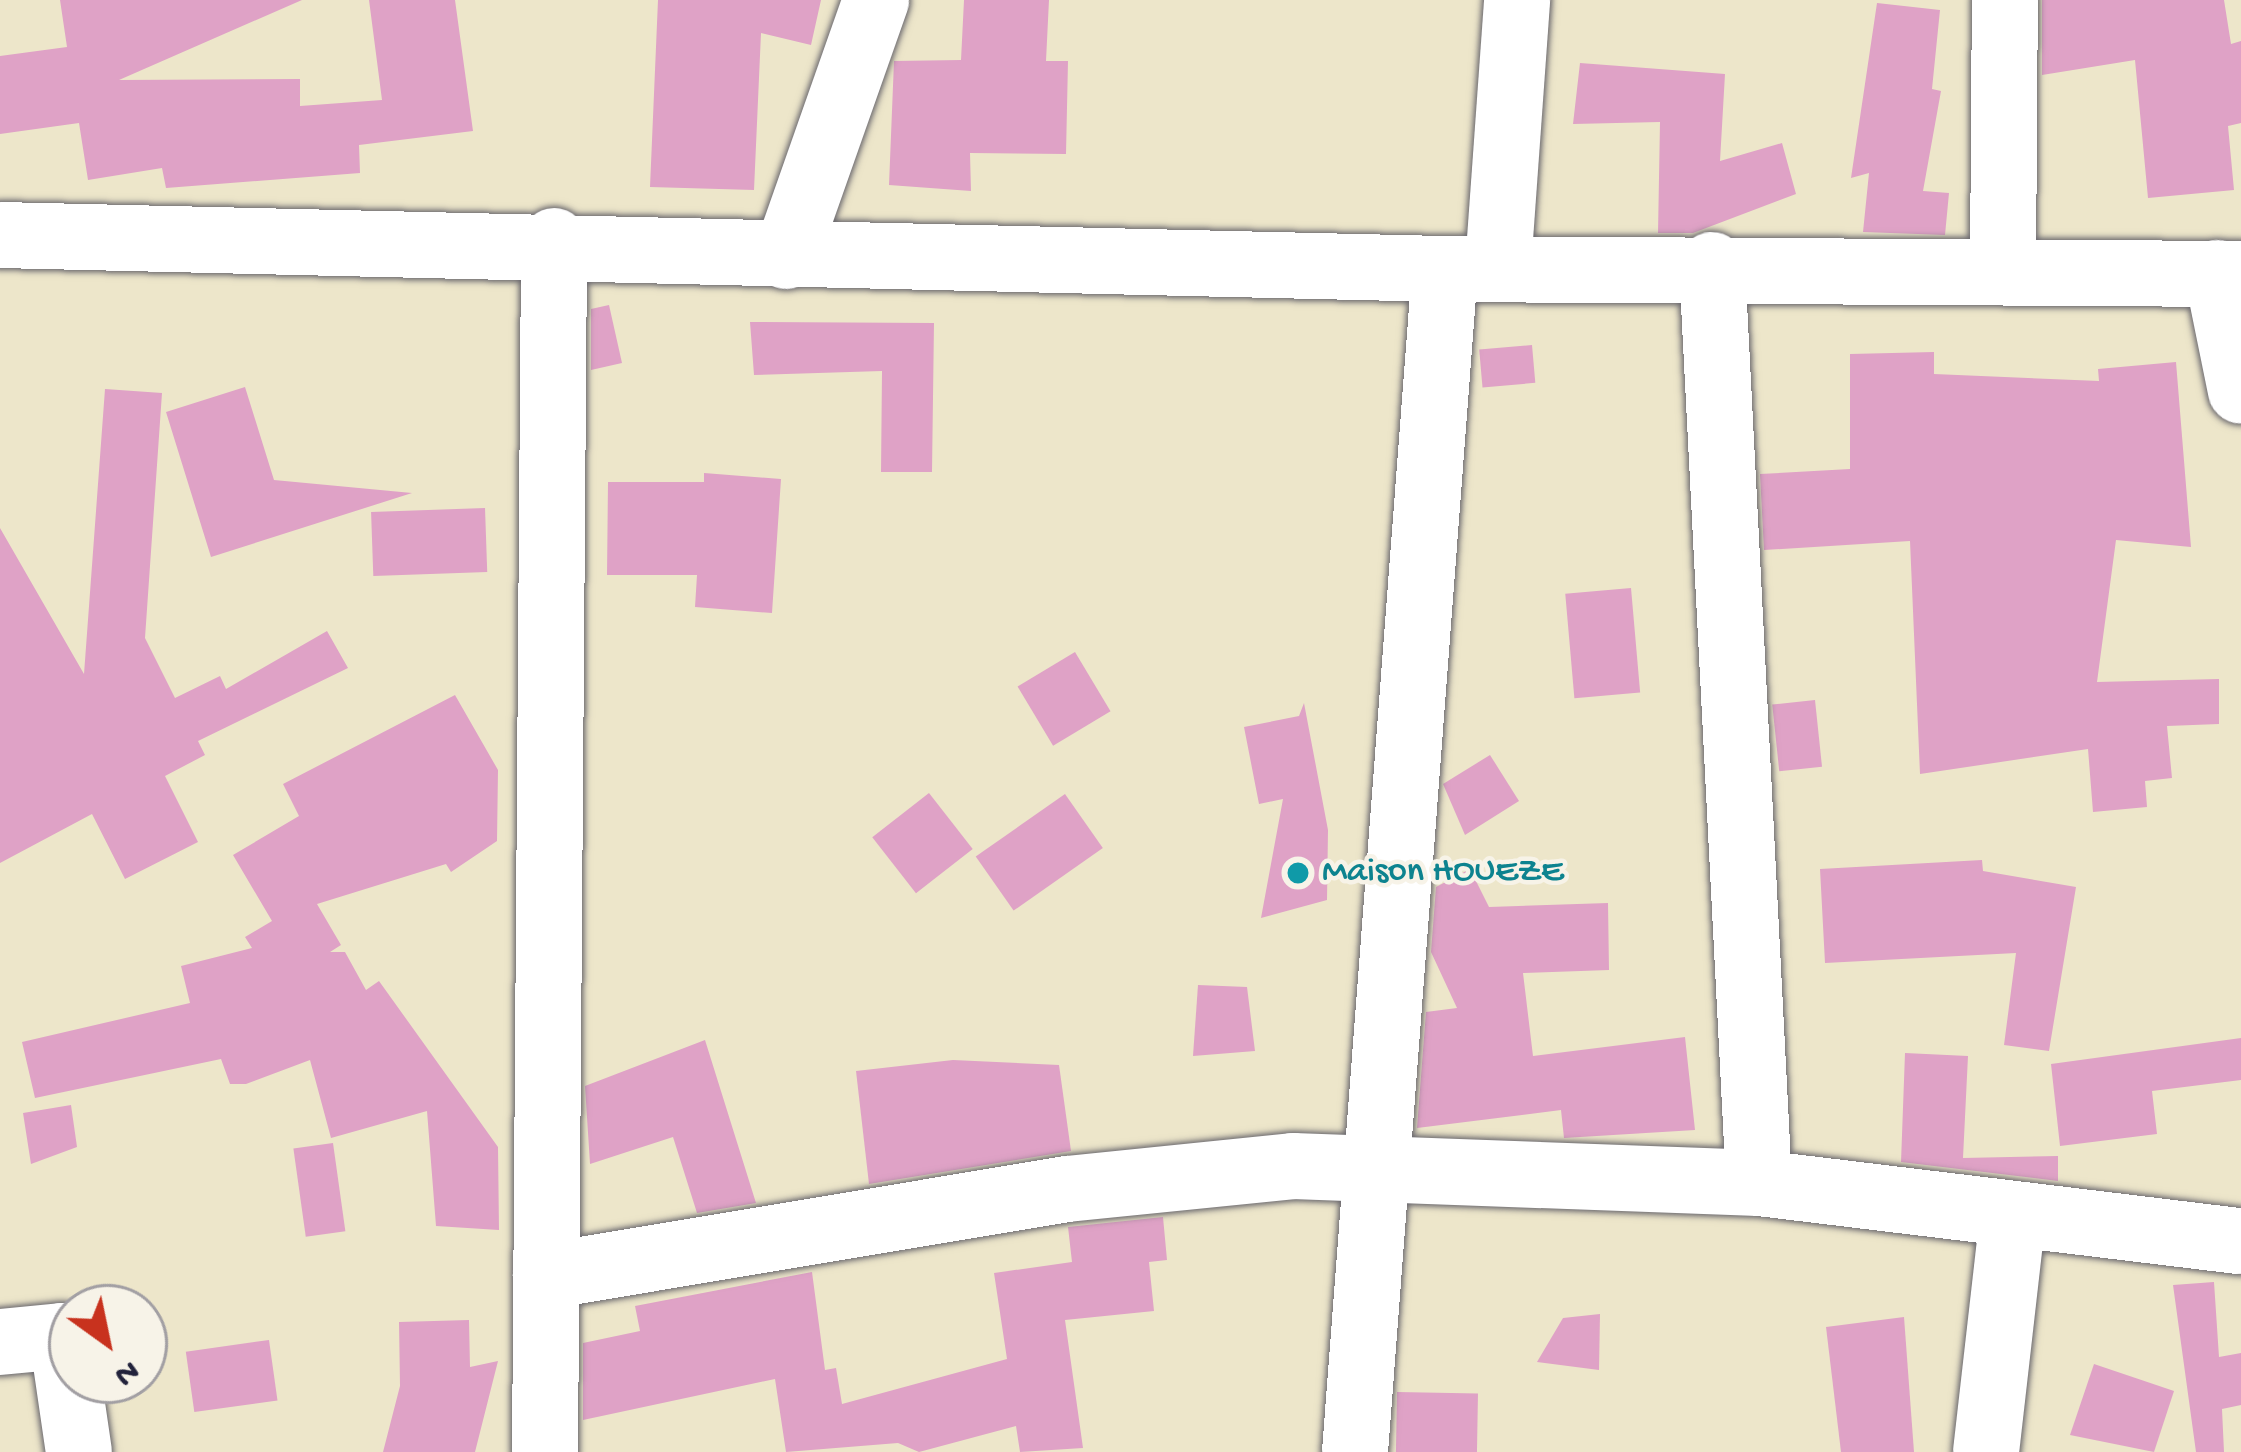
<!DOCTYPE html>
<style>
body{margin:0}
#map{position:relative;width:2241px;height:1452px;overflow:hidden;background:#ede6ca;font-family:"Gochi Hand",sans-serif}
div>[style]{position:absolute}
[style*='--x']{left:calc(var(--x)*1px);top:calc(var(--y)*1px);width:calc(var(--w)*1px);rotate:calc(var(--a)*1deg)}
.building>*{inset:0;background:#dfa2c6;transform-origin:0 0}
.roads{filter:drop-shadow(0 0 3px #69676d) drop-shadow(0 0 3px #69676d)}
.minor>*{height:66px;margin:-33px;padding:0 33px;transform-origin:33px;border-radius:33px;background:#fff}
.major>*{height:66px;margin:-33px;padding:0 33px;transform-origin:33px;border-radius:33px;background:#fff}
.dots>*{width:33px;height:33px;translate:-50% -50%;box-sizing:border-box;border:6px solid #f7f3e8;border-radius:50%}
span{translate:-50% -50%;white-space:nowrap;text-align:center;line-height:1.15;-webkit-text-stroke:9px #f7f3e8;paint-order:stroke}
.culture-label{font-size:36px;color:#0d838f}
.left{translate:0 -50%;text-align:left}
.north{position:absolute;left:48px;top:1284px;width:120px;height:120px;box-sizing:border-box;background:#f7f3e8;border:3px solid #a29fa3;border-radius:50%;rotate:147deg;font-size:33px;font-weight:700;line-height:48px;text-align:center;color:#22223b}
.north::after{content:'';display:block;margin:auto;width:42px;height:54px;background:#c8321e;clip-path:polygon(50% 0,100% 100%,50% 72%,0 100%)}
</style>
<div id="map">
<div class="building">
<i style="clip-path:polygon(60px 0,302px 0,119px 80px,300px 79px,300px 106px,382px 100px,369px 0,455px 0,473px 131px,359px 145px,360px 173px,166px 188px,162px 168px,88px 180px,79px 123px,0 134px,0 56px,67px 47px)"></i>
<i style="clip-path:polygon(658px 0,821px 0,811px 45px,761px 33px,754px 190px,650px 187px)"></i>
<i style="clip-path:polygon(964px 0,1049px 0,1046px 61px,1068px 61px,1066px 154px,970px 153px,971px 191px,889px 185px,894px 61px,961px 60px)"></i>
<i style="clip-path:polygon(2042px 0,2224px 0,2231px 44px,2241px 41px,2241px 123px,2228px 126px,2234px 190px,2148px 198px,2135px 60px,2042px 75px)"></i>
<i style="clip-path:polygon(1877px 3px,1940px 10px,1932px 89px,1941px 91px,1923px 191px,1949px 193px,1945px 235px,1863px 232px,1869px 173px,1851px 178px)"></i>
<i style="clip-path:polygon(1580px 63px,1725px 74px,1720px 161px,1782px 143px,1796px 194px,1693px 233px,1658px 233px,1660px 122px,1573px 124px)"></i>
<i style="clip-path:polygon(609px 305px,622px 363px,591px 370px,591px 309px)"></i>
<i style="clip-path:polygon(750px 322px,934px 323px,932px 472px,881px 472px,882px 371px,754px 375px)"></i>
<i style="left:1532px;top:345px;width:38px;height:53px;rotate:85deg"></i>
<i style="clip-path:polygon(1934px 352px,1934px 374px,2099px 381px,2098px 369px,2176px 362px,2191px 547px,2116px 540px,2097px 682px,2219px 679px,2219px 724px,2167px 726px,2172px 778px,2145px 781px,2147px 807px,2093px 812px,2088px 749px,1920px 774px,1910px 541px,1764px 550px,1760px 474px,1850px 469px,1850px 354px)"></i>
<i style="clip-path:polygon(245px 387px,274px 480px,412px 493px,211px 557px,166px 412px)"></i>
<i style="clip-path:polygon(105px 389px,162px 393px,145px 638px,175px 698px,220px 676px,226px 689px,327px 631px,348px 668px,198px 741px,205px 755px,165px 776px,198px 842px,125px 879px,92px 814px,0 863px,0 528px,84px 674px)"></i>
<i style="clip-path:polygon(704px 473px,781px 479px,772px 613px,695px 607px,697px 575px,607px 575px,608px 482px,704px 482px)"></i>
<i style="left:485px;top:508px;width:64px;height:114px;rotate:88deg"></i>
<i style="left:1631px;top:588px;width:105px;height:66px;rotate:85deg"></i>
<i style="left:1075px;top:652px;width:69px;height:67px;rotate:59deg"></i>
<i style="clip-path:polygon(455px 695px,498px 770px,497px 841px,451px 872px,446px 864px,317px 904px,341px 945px,330px 952px,345px 952px,366px 990px,379px 981px,498px 1147px,499px 1230px,436px 1226px,427px 1111px,331px 1138px,310px 1060px,246px 1084px,230px 1084px,221px 1059px,35px 1098px,22px 1042px,190px 1003px,181px 966px,252px 948px,245px 937px,272px 921px,233px 855px,299px 816px,283px 784px)"></i>
<i style="left:1815px;top:700px;width:67px;height:43px;rotate:84deg"></i>
<i style="clip-path:polygon(1304px 703px,1328px 830px,1327px 900px,1261px 918px,1283px 799px,1259px 804px,1244px 727px,1299px 716px)"></i>
<i style="clip-path:polygon(1490px 755px,1519px 801px,1465px 835px,1443px 784px)"></i>
<i style="left:929px;top:793px;width:71px;height:72px;rotate:52deg"></i>
<i style="left:1065px;top:794px;width:66px;height:109px;rotate:55deg"></i>
<i style="clip-path:polygon(1982px 860px,1983px 871px,2076px 887px,2049px 1051px,2004px 1045px,2016px 953px,1825px 963px,1820px 869px)"></i>
<i style="clip-path:polygon(1470px 869px,1489px 907px,1608px 903px,1609px 970px,1523px 973px,1533px 1056px,1685px 1037px,1695px 1130px,1564px 1138px,1561px 1110px,1417px 1128px,1426px 1012px,1457px 1008px,1431px 952px,1436px 887px)"></i>
<i style="clip-path:polygon(1198px 985px,1247px 987px,1255px 1051px,1193px 1056px)"></i>
<i style="clip-path:polygon(2241px 1038px,2241px 1080px,2152px 1091px,2157px 1134px,2060px 1146px,2051px 1064px)"></i>
<i style="clip-path:polygon(705px 1040px,756px 1203px,697px 1213px,673px 1137px,590px 1164px,585px 1086px)"></i>
<i style="clip-path:polygon(1905px 1053px,1968px 1056px,1963px 1158px,2058px 1156px,2058px 1181px,1901px 1162px)"></i>
<i style="clip-path:polygon(953px 1060px,1059px 1065px,1071px 1151px,869px 1184px,856px 1071px)"></i>
<i style="clip-path:polygon(71px 1105px,77px 1147px,31px 1164px,23px 1113px)"></i>
<i style="left:333px;top:1143px;width:89px;height:40px;rotate:82deg"></i>
<i style="clip-path:polygon(1163px 1217px,1167px 1260px,1149px 1262px,1154px 1311px,1065px 1320px,1083px 1448px,1020px 1452px,1016px 1426px,919px 1452px,898px 1443px,786px 1452px,775px 1379px,583px 1420px,583px 1343px,640px 1331px,635px 1306px,812px 1272px,825px 1370px,836px 1368px,842px 1404px,1007px 1359px,994px 1273px,1072px 1262px,1068px 1227px)"></i>
<i style="clip-path:polygon(2214px 1282px,2219px 1357px,2241px 1353px,2241px 1405px,2222px 1409px,2224px 1452px,2196px 1452px,2173px 1285px)"></i>
<i style="clip-path:polygon(1600px 1314px,1599px 1370px,1537px 1362px,1563px 1318px)"></i>
<i style="clip-path:polygon(1904px 1317px,1914px 1452px,1841px 1452px,1826px 1327px)"></i>
<i style="clip-path:polygon(469px 1320px,470px 1367px,498px 1361px,475px 1452px,383px 1452px,400px 1386px,399px 1322px)"></i>
<i style="left:269px;top:1340px;width:61px;height:84px;rotate:82deg"></i>
<i style="clip-path:polygon(2094px 1364px,2174px 1391px,2154px 1452px,2070px 1435px)"></i>
<i style="left:1397px;top:1392px;width:81px;height:60px;rotate:1deg"></i>
</div>
<div class="roads">
<div class="minor">
<i style="--x:786;--y:256;--w:271;--a:-70.6"></i>
<i style="--x:1712;--y:265;--w:919;--a:87.07"></i>
<i style="--x:1498;--y:267;--w:268;--a:-85.9"></i>
<i style="--x:2003;--y:267;--w:267;--a:-89.6"></i>
<i style="--x:2217;--y:273;--w:120;--a:78.5"></i>
<i style="--x:546;--y:1276;--w:528;--a:-9.48"></i>
<i style="--x:1067;--y:1189;--w:227;--a:-5.8"></i>
<i style="--x:1293;--y:1166;--w:466;--a:2.1"></i>
<i style="--x:1759;--y:1183;--w:485;--a:6.9"></i>
<i style="--x:0;--y:1342;--w:62;--a:-5.5"></i>
<i style="--x:62;--y:1336;--w:117;--a:81.7"></i>
<i style="--x:545;--y:1452;--w:1211;--a:-89.57"></i>
<i style="--x:1355;--y:1452;--w:1186;--a:-85.65"></i>
<i style="--x:1986;--y:1452;--w:239;--a:-83.5"></i>
</div>
<div class="major">
<i style="--x:0;--y:235;--w:1445;--a:1.35"></i>
<i style="--x:1445;--y:269;--w:796;--a:0.36"></i>
</div>
</div>
<div class="dots">
<i style="left:1298px;top:873px;background:#0f9aa8"></i>
</div>
<div class="culture-label">
<span class="left" style="left:1322px;top:873px">Maison HOUEZE</span>
</div>
<div class="north">N</div>
</div>
